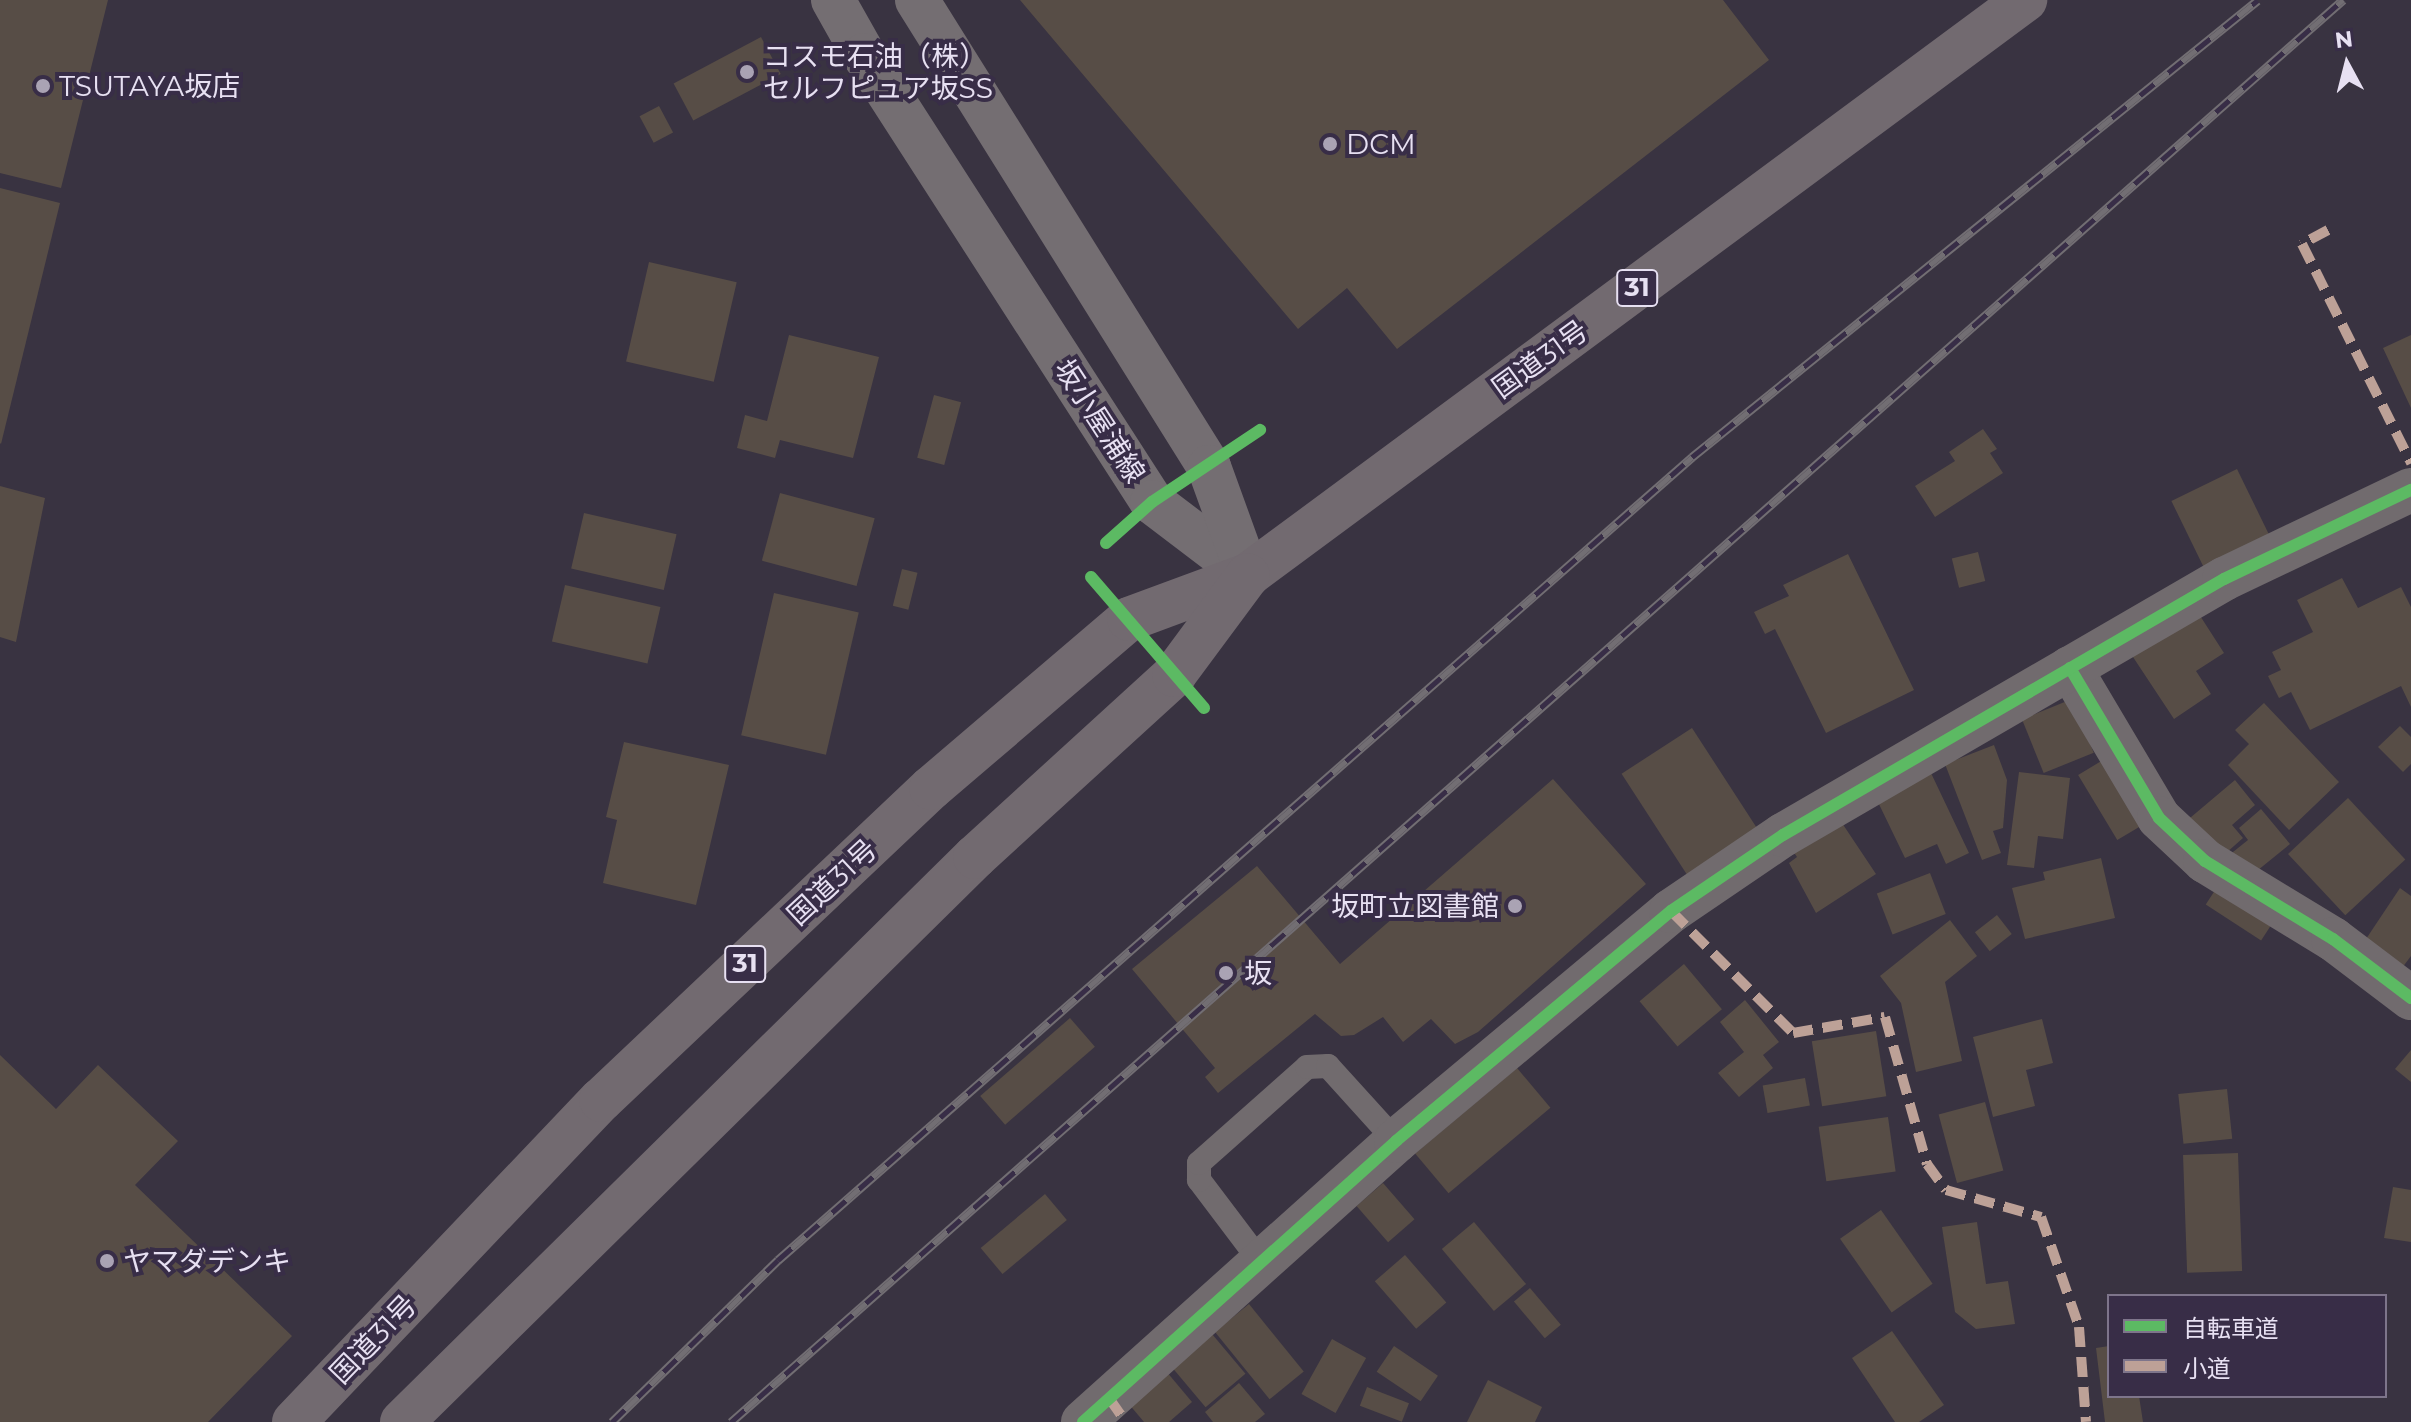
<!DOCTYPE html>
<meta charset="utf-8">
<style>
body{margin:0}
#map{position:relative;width:2411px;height:1422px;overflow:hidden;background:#393341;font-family:Montserrat,"Noto Sans JP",sans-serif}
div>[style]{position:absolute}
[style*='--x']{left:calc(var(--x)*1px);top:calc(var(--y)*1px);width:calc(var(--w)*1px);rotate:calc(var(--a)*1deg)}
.building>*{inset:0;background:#574d46;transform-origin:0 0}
.service>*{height:24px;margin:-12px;padding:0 12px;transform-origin:12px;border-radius:12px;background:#716b6e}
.minor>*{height:44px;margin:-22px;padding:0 22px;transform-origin:22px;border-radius:22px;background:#716b6e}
.secondary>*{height:44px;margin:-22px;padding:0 22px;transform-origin:22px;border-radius:22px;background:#746e72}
.trunk>*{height:44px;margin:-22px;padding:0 22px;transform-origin:22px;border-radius:22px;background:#726a70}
.rail>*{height:9px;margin-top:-4.5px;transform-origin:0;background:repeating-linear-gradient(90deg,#382d47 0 18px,#726e73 0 36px);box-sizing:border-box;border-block:2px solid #726e73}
.quiet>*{height:10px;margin-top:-5px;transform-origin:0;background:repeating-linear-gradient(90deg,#bda197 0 20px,transparent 0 30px)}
.cycleway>*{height:12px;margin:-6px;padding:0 6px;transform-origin:6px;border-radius:6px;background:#5cba63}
.dots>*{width:22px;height:22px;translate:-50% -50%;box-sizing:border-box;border:4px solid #382d47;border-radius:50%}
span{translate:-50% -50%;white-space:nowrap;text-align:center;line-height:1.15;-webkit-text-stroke:8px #382d47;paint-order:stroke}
.shield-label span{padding:2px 6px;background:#382d47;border:2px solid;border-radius:6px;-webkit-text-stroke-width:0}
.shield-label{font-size:26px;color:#e7e0f2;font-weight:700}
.poi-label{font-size:28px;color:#e7e0f2}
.left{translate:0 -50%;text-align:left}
.right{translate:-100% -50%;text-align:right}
.street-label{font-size:28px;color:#e7e0f2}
.legend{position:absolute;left:2107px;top:1294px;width:280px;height:104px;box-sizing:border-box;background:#382d47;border:2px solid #7e758b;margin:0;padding:10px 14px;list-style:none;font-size:24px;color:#e7e0f2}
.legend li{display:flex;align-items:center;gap:16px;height:40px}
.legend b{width:40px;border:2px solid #7e758b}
.north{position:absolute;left:2307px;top:24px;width:80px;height:80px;-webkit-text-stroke:6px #382d47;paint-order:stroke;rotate:353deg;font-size:22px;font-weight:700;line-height:32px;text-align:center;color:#e7e0f2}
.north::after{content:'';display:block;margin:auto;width:28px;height:36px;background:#e7e0f2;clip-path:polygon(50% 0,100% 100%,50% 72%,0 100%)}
</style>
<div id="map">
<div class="building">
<i style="clip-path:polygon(0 0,108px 0,61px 188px,0 173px)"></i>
<i style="clip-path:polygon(1020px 0,1723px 0,1769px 60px,1397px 349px,1347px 288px,1298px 329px)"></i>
<i style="left:761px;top:37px;width:42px;height:99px;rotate:62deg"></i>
<i style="left:659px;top:106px;width:30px;height:22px;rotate:62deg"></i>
<i style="clip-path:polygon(0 188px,60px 203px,1px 444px,0 443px)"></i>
<i style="left:649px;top:262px;width:90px;height:102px;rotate:13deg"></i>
<i style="clip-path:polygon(789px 335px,879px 357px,853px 458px,780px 440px,775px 458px,737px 448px,745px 415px,767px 421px)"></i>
<i style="clip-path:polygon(2411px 335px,2411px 408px,2383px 348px)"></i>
<i style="left:934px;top:395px;width:28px;height:65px;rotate:15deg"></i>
<i style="clip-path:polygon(1983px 429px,1997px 449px,1990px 453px,2003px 473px,1935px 517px,1915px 486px,1955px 461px,1949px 452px)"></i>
<i style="left:2237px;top:469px;width:76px;height:73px;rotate:64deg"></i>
<i style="clip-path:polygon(0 486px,45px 498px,16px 642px,0 637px)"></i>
<i style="left:780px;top:493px;width:98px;height:70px;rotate:15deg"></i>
<i style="left:584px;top:513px;width:95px;height:57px;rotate:13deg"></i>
<i style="left:1978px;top:552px;width:30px;height:27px;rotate:76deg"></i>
<i style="clip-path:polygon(1848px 554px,1914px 690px,1826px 733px,1775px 629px,1765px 634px,1754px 612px,1789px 596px,1783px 585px)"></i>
<i style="left:902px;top:569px;width:16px;height:38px;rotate:14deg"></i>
<i style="clip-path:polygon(2342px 578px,2358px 608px,2401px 587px,2411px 607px,2411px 707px,2401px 686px,2310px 730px,2291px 692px,2279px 698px,2268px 676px,2281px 670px,2272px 652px,2313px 632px,2297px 600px)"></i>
<i style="left:565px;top:585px;width:98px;height:58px;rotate:13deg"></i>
<i style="left:774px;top:593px;width:87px;height:146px;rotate:13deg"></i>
<i style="clip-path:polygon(2197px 611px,2224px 653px,2196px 671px,2211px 694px,2174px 719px,2131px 654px)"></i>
<i style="left:2072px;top:699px;width:58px;height:54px;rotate:68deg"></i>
<i style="clip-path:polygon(2264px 703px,2339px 782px,2289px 830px,2228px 765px,2249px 744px,2235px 730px)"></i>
<i style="clip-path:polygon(2400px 726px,2411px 737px,2411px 764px,2403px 772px,2378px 747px)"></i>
<i style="left:1692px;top:728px;width:120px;height:84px;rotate:57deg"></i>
<i style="clip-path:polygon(624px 742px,729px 765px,696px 905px,603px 883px,617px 820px,606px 817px)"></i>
<i style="clip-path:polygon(1994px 745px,2007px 780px,2003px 828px,1993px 831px,2001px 853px,1982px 860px,1945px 764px)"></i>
<i style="left:2103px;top:760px;width:76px;height:29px;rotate:59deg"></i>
<i style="clip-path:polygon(2019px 772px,2070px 778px,2063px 839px,2038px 836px,2034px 868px,2007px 865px)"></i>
<i style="clip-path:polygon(1931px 773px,1969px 853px,1946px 864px,1937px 844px,1905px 858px,1876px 798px)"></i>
<i style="clip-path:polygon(1553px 779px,1646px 884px,1478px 1032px,1455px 1044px,1431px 1019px,1403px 1042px,1383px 1017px,1354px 1035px,1341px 1036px,1315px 1014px,1218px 1093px,1205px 1077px,1215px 1068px,1132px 969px,1257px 866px,1340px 964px)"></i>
<i style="clip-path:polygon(2235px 780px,2255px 805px,2232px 825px,2243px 838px,2217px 861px,2184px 823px)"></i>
<i style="left:2348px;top:798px;width:84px;height:82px;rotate:47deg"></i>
<i style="clip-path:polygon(2261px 809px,2290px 844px,2247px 879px,2228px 856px,2248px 840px,2239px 828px)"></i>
<i style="clip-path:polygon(1836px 814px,1876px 874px,1816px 913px,1789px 863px,1797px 857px,1789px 845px)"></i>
<i style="clip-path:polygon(2101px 858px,2115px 918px,2025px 939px,2012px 888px,2045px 880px,2043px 872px)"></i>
<i style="left:1930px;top:873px;width:44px;height:57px;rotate:69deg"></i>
<i style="left:2221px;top:881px;width:66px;height:28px;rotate:33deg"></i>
<i style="clip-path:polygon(2400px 888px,2411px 896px,2411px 956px,2402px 968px,2364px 942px)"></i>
<i style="left:1997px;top:915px;width:24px;height:28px;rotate:52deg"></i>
<i style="clip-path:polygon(1950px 920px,1977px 956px,1945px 982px,1962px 1061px,1916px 1072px,1901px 1003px,1880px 976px)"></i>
<i style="left:1684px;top:964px;width:59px;height:58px;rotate:50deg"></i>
<i style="clip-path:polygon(1745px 1000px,1779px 1042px,1763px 1055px,1773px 1068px,1739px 1097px,1718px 1073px,1744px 1052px,1720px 1022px)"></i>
<i style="left:1070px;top:1018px;width:38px;height:119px;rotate:49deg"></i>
<i style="clip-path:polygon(2042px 1019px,2053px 1063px,2026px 1070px,2035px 1106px,1993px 1117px,1973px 1037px)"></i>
<i style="left:1876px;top:1031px;width:66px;height:65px;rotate:81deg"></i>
<i style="clip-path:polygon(2411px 1050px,2411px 1082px,2395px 1069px)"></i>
<i style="clip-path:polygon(0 1055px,56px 1109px,98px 1065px,178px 1141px,135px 1185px,292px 1336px,208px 1422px,0 1422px)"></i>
<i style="left:1517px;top:1068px;width:52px;height:133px;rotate:50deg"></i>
<i style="left:1805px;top:1078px;width:28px;height:43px;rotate:80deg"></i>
<i style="left:2227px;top:1089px;width:50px;height:49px;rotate:84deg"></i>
<i style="left:1985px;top:1102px;width:71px;height:48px;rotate:75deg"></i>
<i style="left:1888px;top:1117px;width:55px;height:70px;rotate:82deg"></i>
<i style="left:2238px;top:1153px;width:118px;height:55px;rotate:88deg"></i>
<i style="left:1383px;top:1183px;width:48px;height:35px;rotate:49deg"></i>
<i style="clip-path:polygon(2393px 1187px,2411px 1190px,2411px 1242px,2384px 1238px)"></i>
<i style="left:1045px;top:1194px;width:34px;height:84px;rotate:50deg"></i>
<i style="left:1881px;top:1210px;width:90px;height:50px;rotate:55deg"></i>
<i style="left:1474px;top:1222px;width:81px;height:42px;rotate:50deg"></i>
<i style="clip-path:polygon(1977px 1222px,1986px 1284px,2008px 1281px,2015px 1324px,1976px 1329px,1955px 1312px,1942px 1227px)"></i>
<i style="left:1405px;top:1255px;width:63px;height:40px;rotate:49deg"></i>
<i style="left:1530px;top:1288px;width:48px;height:21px;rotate:50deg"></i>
<i style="left:1249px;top:1304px;width:87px;height:44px;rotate:51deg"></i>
<i style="clip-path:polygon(1892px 1331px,1944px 1405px,1919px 1422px,1895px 1422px,1852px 1358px)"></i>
<i style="left:1212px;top:1334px;width:52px;height:52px;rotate:50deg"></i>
<i style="left:1332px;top:1339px;width:39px;height:63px;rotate:29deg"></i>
<i style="left:1394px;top:1346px;width:53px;height:31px;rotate:34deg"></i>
<i style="clip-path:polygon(2109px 1346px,2109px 1396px,2139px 1396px,2143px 1422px,2105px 1422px,2096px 1348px)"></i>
<i style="clip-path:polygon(1166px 1371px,1192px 1402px,1169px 1422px,1144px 1422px,1128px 1403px)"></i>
<i style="clip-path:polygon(1488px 1380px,1542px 1407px,1535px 1422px,1467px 1422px)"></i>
<i style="clip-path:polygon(1239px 1383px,1265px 1414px,1255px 1422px,1213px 1422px,1205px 1412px)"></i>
<i style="left:1367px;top:1387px;width:45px;height:20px;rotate:21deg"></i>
</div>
<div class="service">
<i style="--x:1261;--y:1262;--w:103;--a:-127.1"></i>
<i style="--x:1199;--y:1180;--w:17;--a:-90"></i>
<i style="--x:1199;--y:1163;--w:144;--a:-41.6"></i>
<i style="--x:1307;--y:1067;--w:21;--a:-3"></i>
<i style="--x:1328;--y:1066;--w:101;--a:47.8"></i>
</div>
<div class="minor">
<i style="--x:2070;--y:668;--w:174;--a:59.3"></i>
<i style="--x:2159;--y:818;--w:63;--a:43.1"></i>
<i style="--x:2205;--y:861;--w:150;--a:31.4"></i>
<i style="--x:2333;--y:939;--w:98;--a:37.1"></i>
<i style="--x:1083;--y:1422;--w:421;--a:-41.9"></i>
<i style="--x:1396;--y:1141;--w:359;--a:-39.9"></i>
<i style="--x:1671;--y:911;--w:135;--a:-34.2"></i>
<i style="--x:1783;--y:835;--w:510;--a:-30.14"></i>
<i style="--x:2224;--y:579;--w:207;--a:-25.5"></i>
</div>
<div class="secondary">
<i style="--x:833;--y:0;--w:63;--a:60.6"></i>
<i style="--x:864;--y:55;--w:532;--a:57.21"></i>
<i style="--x:1152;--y:502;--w:121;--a:37.2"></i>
<i style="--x:917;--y:0;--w:551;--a:57.98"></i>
<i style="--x:1209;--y:467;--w:115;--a:70.1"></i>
</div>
<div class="trunk">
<i style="--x:294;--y:1422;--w:445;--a:-46.4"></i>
<i style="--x:601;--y:1100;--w:454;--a:-43.4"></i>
<i style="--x:931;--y:788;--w:260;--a:-40.5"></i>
<i style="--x:1129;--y:619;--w:127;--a:-20.3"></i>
<i style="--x:1248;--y:575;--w:967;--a:-36.5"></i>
<i style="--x:402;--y:1422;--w:805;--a:-44.6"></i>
<i style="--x:975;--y:857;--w:270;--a:-42.4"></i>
<i style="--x:1174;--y:675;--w:124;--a:-53.5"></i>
</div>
<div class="rail">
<i style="--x:612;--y:1422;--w:232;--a:-44.3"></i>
<i style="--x:778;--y:1260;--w:1217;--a:-41.3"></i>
<i style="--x:1692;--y:457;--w:727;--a:-38.92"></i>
<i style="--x:731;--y:1422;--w:2150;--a:-41.42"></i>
</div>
<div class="quiet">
<i style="--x:2328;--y:230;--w:30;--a:152"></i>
<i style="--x:2302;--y:244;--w:245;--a:63.5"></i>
<i style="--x:1671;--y:911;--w:173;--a:45"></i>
<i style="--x:1793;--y:1033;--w:93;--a:-9.9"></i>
<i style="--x:1885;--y:1017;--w:153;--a:74.1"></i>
<i style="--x:1927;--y:1164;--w:32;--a:54"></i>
<i style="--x:1946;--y:1190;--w:99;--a:15.9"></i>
<i style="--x:2041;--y:1217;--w:116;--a:70.9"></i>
<i style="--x:2079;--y:1327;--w:95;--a:85.8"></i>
<i style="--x:1109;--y:1398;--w:29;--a:55"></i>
</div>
<div class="cycleway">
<i style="--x:1106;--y:543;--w:62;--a:-41.7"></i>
<i style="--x:1152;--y:502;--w:130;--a:-33.7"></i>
<i style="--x:1091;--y:577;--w:173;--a:49.2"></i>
<i style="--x:2070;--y:668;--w:174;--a:59.3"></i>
<i style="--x:2159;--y:818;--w:63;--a:43.1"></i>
<i style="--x:2205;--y:861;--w:150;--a:31.4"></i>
<i style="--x:2333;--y:939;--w:98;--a:37.1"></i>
<i style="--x:1083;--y:1422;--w:421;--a:-41.9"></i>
<i style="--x:1396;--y:1141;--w:359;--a:-39.9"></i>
<i style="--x:1671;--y:911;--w:135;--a:-34.2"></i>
<i style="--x:1783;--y:835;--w:510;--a:-30.14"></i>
<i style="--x:2224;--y:579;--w:207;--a:-25.5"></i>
</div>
<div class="dots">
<i style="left:747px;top:72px;background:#aaa3b4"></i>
<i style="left:43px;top:86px;background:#aaa3b4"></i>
<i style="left:1330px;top:144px;background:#aaa3b4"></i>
<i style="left:1515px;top:906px;background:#aaa3b4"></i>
<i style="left:1226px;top:973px;background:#aaa3b4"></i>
<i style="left:107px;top:1261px;background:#aaa3b4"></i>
</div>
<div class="shield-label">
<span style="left:1637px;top:288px">31</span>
<span style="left:745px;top:964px">31</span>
</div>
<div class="poi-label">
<span class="left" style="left:763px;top:72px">コスモ石油（株）<br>セルフピュア坂SS</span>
<span class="left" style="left:59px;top:86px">TSUTAYA坂店</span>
<span class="left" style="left:1346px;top:144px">DCM</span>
<span class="right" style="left:1499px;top:906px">坂町立図書館</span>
<span class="left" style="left:1244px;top:973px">坂</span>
<span class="left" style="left:123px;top:1261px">ヤマダデンキ</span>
</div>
<div class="street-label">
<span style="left:1540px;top:359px;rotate:-36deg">国道31号</span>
<span style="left:1100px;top:421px;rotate:57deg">坂小屋浦線</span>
<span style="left:832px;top:882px;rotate:-43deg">国道31号</span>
<span style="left:373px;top:1339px;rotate:-46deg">国道31号</span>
</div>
<ul class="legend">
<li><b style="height:10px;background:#5cba63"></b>自転車道</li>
<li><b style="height:10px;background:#bda197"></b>小道</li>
</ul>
<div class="north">N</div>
</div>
